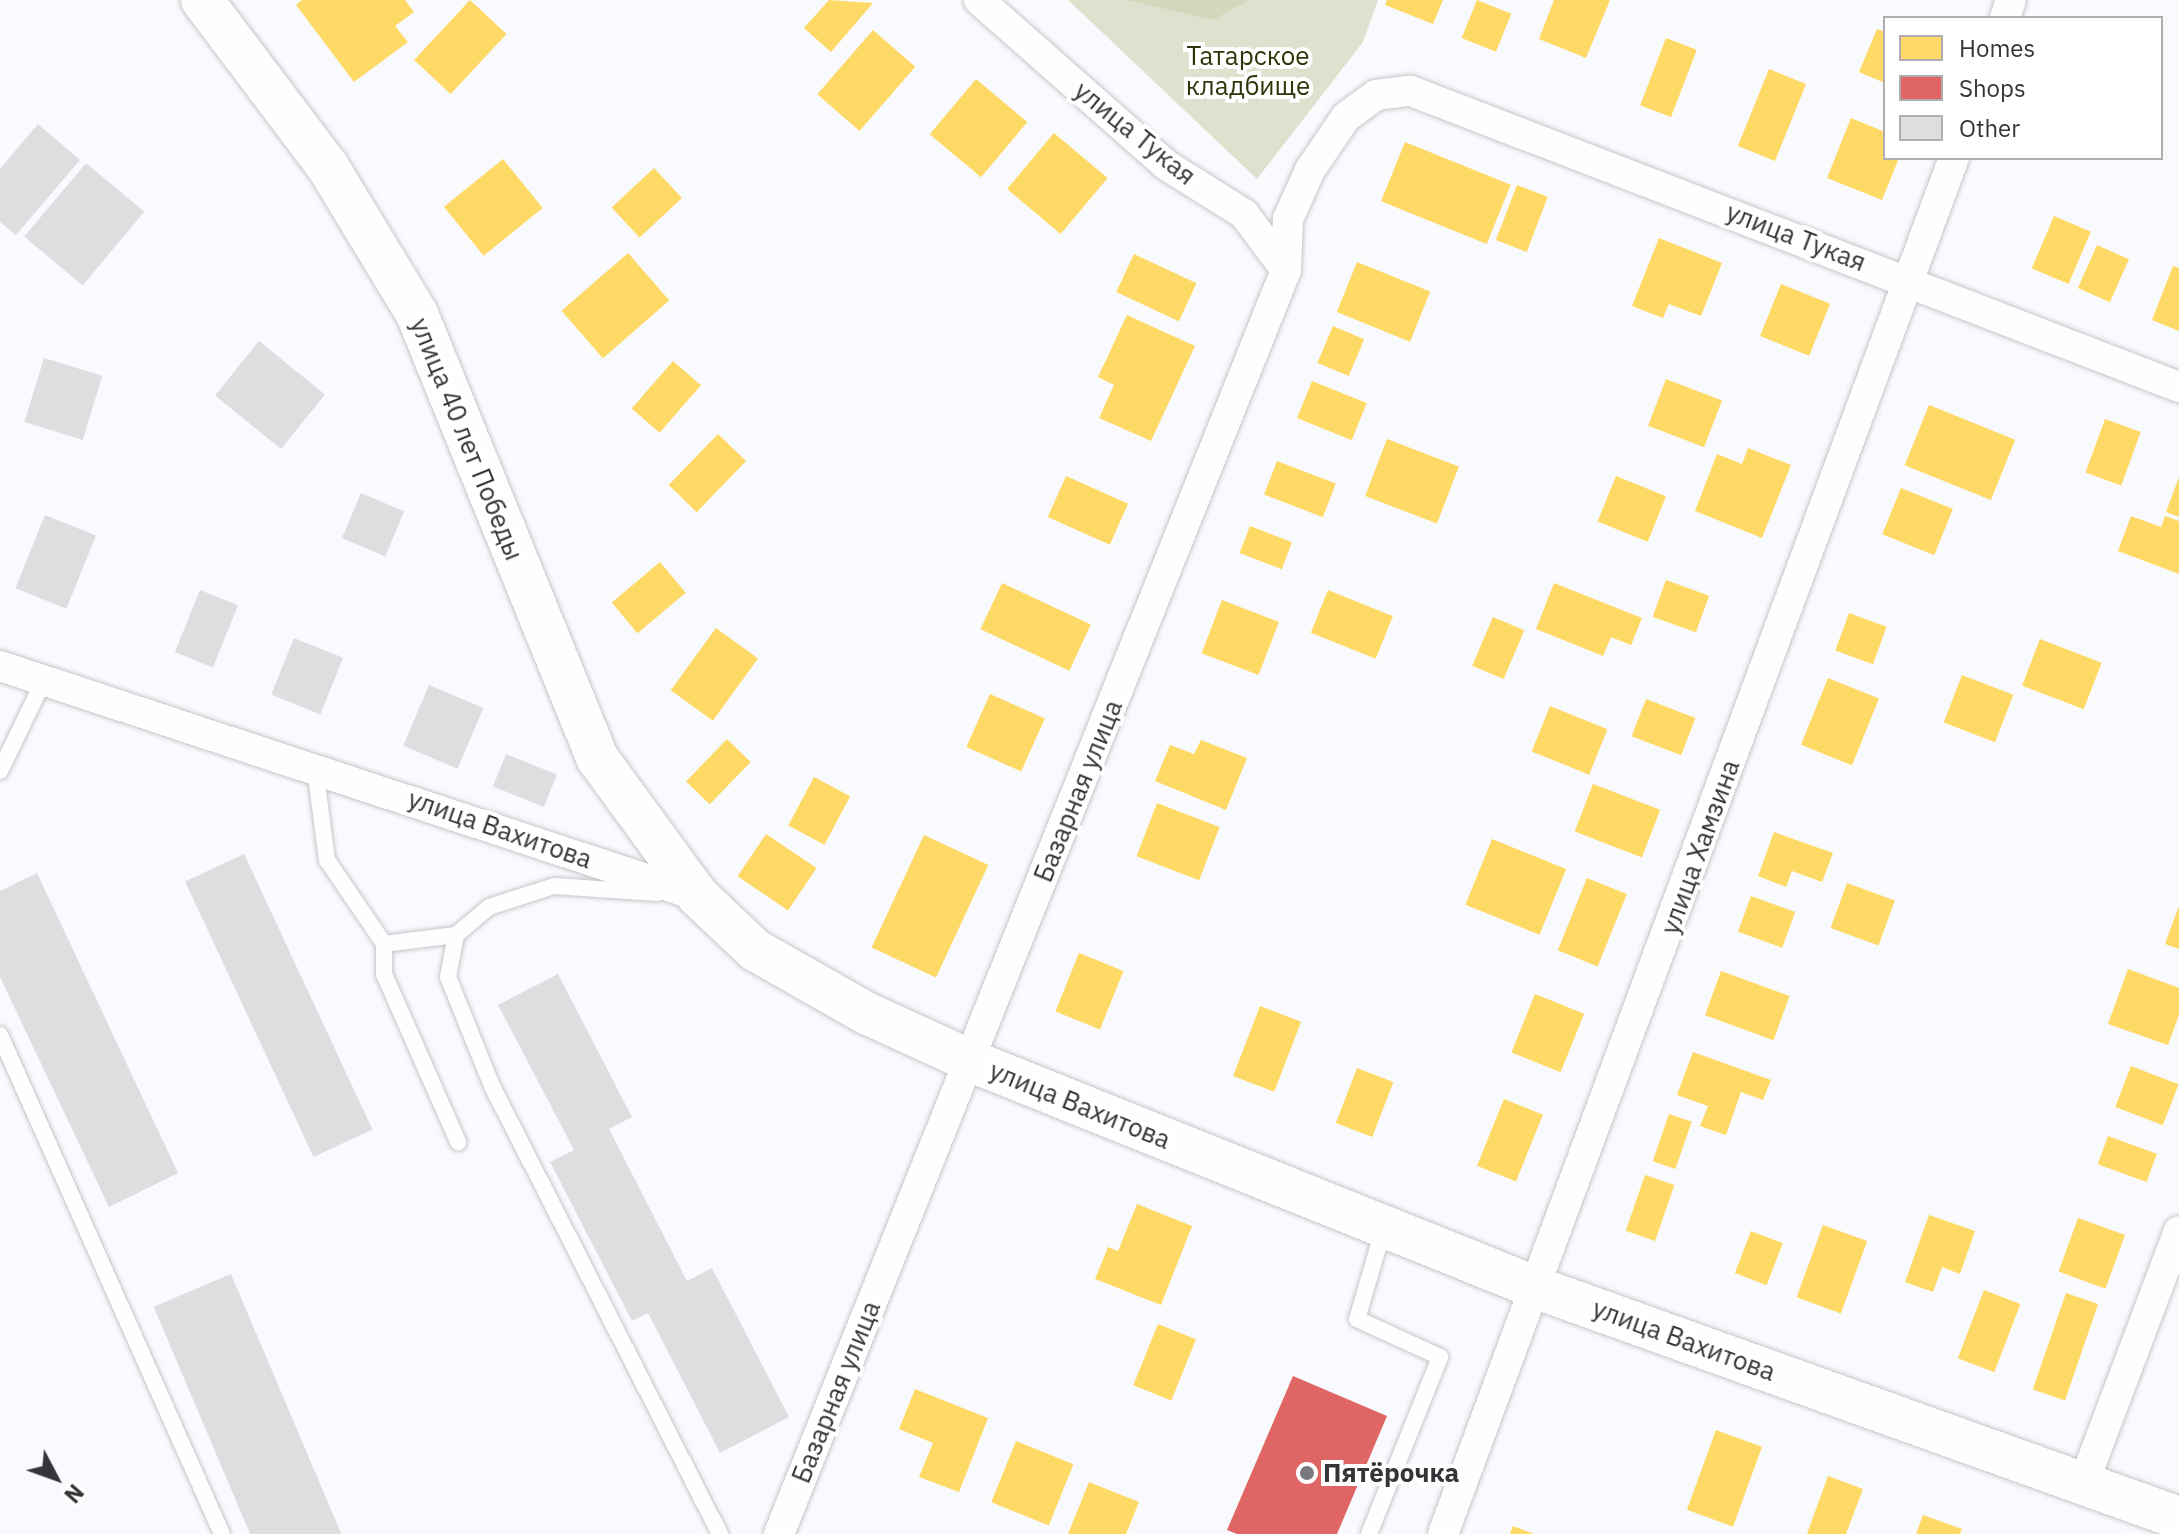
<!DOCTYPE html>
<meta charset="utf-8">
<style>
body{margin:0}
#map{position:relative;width:2179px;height:1534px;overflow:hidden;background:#f8fafd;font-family:"IBM Plex Sans",sans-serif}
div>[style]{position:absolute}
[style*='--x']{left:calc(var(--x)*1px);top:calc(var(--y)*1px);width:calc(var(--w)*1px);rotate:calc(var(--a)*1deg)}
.green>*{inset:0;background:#dfe1cf}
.forest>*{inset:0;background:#d4d7bc}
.homes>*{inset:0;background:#ffd966;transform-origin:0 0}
.shops>*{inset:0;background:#e06666}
.building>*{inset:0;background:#dedee1;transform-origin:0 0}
.roads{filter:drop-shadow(0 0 2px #c5c7ca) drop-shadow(0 0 2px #c5c7ca)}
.lane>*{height:16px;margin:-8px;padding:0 8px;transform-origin:8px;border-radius:8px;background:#fefeff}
.street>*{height:30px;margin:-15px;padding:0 15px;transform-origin:15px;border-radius:15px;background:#fefeff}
.secondary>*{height:42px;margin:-21px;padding:0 21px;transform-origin:21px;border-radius:21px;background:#fefeff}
.dots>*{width:22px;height:22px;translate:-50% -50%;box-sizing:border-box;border:4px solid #fff;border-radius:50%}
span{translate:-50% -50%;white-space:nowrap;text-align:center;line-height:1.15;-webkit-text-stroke:8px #fff;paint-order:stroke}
.park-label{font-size:26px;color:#32340a}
.street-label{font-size:26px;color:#343538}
.poi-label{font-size:26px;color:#343538;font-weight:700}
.left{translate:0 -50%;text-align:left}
.legend{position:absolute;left:1883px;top:16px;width:280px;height:144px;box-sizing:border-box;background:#fff;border:2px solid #aeaeaf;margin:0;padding:10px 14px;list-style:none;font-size:24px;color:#343538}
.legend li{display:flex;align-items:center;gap:16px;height:40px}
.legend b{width:40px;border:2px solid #aeaeaf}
.north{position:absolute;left:16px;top:1438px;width:80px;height:80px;-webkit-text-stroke:6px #fff;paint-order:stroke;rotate:131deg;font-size:22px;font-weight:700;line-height:32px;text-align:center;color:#343538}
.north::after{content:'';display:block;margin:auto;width:28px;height:36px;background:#343538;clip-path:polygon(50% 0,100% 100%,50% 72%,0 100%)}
</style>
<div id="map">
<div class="green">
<i style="clip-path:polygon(1068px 0,1378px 0,1363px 42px,1257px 179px)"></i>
</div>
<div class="forest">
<i style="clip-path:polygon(1127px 0,1249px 0,1213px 20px)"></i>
</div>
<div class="homes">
<i style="clip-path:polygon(302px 0,405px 0,414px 12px,395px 26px,408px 42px,354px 82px,296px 5px)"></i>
<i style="left:470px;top:0;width:50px;height:82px;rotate:43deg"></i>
<i style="clip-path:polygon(829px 0,873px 3px,831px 52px,804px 28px)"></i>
<i style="clip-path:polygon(1387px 0,1443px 0,1433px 24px,1385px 5px)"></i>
<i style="left:1477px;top:0;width:37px;height:41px;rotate:22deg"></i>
<i style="clip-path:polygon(1554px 0,1610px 0,1586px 58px,1539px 39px)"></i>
<i style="clip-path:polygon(1877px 29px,1885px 32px,1885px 83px,1859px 72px)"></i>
<i style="left:873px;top:30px;width:56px;height:85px;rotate:41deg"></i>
<i style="left:1666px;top:38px;width:33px;height:72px;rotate:21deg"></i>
<i style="left:1769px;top:69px;width:40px;height:83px;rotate:22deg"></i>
<i style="left:976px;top:79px;width:67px;height:72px;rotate:40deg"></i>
<i style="clip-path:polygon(1851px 118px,1885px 132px,1885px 158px,1899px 158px,1882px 200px,1827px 178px)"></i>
<i style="left:1054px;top:133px;width:70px;height:73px;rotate:40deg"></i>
<i style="left:1405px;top:142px;width:114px;height:64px;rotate:22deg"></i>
<i style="left:503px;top:159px;width:63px;height:76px;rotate:51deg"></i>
<i style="left:654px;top:168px;width:41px;height:58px;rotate:47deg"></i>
<i style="left:1517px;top:185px;width:33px;height:59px;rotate:21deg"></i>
<i style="left:2054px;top:216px;width:40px;height:57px;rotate:23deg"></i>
<i style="clip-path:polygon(1659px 238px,1722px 263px,1701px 316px,1669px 304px,1663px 318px,1632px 306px)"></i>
<i style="left:2097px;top:245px;width:35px;height:47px;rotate:24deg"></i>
<i style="left:628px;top:253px;width:63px;height:88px;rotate:49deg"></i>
<i style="left:1134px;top:254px;width:69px;height:42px;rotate:25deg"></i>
<i style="left:1357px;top:262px;width:79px;height:54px;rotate:22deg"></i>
<i style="clip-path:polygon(2173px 266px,2179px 268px,2179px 331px,2152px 320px)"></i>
<i style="left:1781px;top:284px;width:53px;height:56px;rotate:22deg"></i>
<i style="clip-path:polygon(1127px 315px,1195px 346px,1151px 441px,1099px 418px,1114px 385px,1098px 377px)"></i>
<i style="left:1333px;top:326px;width:34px;height:40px;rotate:23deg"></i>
<i style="left:673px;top:361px;width:37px;height:63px;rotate:41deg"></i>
<i style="left:1666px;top:379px;width:60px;height:50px;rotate:21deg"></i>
<i style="left:1312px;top:381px;width:59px;height:40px;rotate:22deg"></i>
<i style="left:1929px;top:405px;width:93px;height:65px;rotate:22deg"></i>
<i style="left:2105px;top:419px;width:38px;height:57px;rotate:20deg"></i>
<i style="left:718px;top:434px;width:39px;height:71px;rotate:44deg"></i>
<i style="left:1387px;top:439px;width:77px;height:61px;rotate:21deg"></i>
<i style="clip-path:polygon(1748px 448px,1791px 465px,1762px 538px,1695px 511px,1717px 454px,1742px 464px)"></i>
<i style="left:1277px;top:461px;width:63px;height:36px;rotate:21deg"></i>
<i style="left:1066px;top:476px;width:68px;height:45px;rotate:24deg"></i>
<i style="left:1616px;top:476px;width:54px;height:49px;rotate:22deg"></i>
<i style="clip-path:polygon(2179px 477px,2179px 517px,2166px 512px)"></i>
<i style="left:1901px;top:488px;width:56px;height:50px;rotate:22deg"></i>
<i style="clip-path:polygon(2131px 516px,2161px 527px,2165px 516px,2179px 521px,2179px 574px,2118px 551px)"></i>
<i style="left:1250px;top:526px;width:45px;height:29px;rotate:21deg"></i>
<i style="left:660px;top:562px;width:40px;height:63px;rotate:50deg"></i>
<i style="left:1666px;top:580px;width:46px;height:39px;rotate:20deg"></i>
<i style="left:1002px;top:583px;width:98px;height:51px;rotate:25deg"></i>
<i style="clip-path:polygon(1554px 583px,1642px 618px,1631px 645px,1611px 637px,1603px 656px,1536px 629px)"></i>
<i style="left:1328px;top:590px;width:70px;height:46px;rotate:22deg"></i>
<i style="left:1222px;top:600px;width:61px;height:57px;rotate:21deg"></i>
<i style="left:1849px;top:613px;width:40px;height:40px;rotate:20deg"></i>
<i style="left:1493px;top:617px;width:34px;height:53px;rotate:23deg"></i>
<i style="left:716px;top:628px;width:52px;height:77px;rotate:36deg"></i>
<i style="left:2040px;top:639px;width:66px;height:50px;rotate:21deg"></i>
<i style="left:1962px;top:675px;width:55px;height:51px;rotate:21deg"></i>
<i style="left:1828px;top:678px;width:55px;height:72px;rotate:22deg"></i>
<i style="left:990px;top:694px;width:60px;height:58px;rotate:24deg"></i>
<i style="left:1646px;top:699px;width:53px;height:40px;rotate:21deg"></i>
<i style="left:1550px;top:706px;width:62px;height:49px;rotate:22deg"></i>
<i style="left:727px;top:739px;width:33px;height:59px;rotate:44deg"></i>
<i style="clip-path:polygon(1201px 740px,1247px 758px,1226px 810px,1155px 781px,1170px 745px,1194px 754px)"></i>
<i style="left:814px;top:777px;width:41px;height:55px;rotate:28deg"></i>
<i style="left:1593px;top:784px;width:72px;height:51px;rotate:21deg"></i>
<i style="left:1157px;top:803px;width:67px;height:57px;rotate:21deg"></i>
<i style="clip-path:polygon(1774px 832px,1833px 853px,1822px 882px,1792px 871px,1786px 887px,1758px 876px)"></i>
<i style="left:766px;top:834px;width:61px;height:51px;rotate:34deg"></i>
<i style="left:924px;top:835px;width:71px;height:124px;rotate:25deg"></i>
<i style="left:1492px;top:839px;width:80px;height:71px;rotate:22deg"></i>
<i style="left:1587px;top:878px;width:43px;height:78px;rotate:22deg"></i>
<i style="left:1847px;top:883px;width:51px;height:48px;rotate:20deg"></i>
<i style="left:1751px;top:896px;width:47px;height:38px;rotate:20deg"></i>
<i style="clip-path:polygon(2179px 906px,2179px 949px,2165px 944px)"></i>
<i style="left:1079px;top:953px;width:48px;height:63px;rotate:22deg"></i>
<i style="clip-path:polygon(2128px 969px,2179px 988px,2179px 1015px,2168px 1045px,2108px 1024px)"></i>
<i style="left:1721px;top:971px;width:73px;height:47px;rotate:20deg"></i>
<i style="left:1535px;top:994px;width:53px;height:63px;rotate:22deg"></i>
<i style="left:1260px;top:1006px;width:44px;height:75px;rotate:21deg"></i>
<i style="clip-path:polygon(1693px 1052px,1771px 1080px,1763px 1100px,1741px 1092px,1726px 1135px,1700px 1126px,1708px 1106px,1677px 1095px)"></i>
<i style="left:2131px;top:1066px;width:51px;height:44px;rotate:21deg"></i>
<i style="left:1357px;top:1068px;width:39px;height:59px;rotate:21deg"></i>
<i style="left:1504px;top:1099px;width:42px;height:72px;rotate:22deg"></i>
<i style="left:1669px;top:1114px;width:24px;height:50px;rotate:19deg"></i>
<i style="left:2108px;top:1136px;width:52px;height:30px;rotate:20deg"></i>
<i style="left:1645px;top:1175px;width:31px;height:59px;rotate:19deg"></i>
<i style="clip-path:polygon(1137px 1204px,1192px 1226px,1161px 1305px,1095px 1279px,1108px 1247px,1118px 1251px)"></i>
<i style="clip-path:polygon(1929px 1215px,1975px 1231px,1960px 1274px,1942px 1267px,1933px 1292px,1905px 1282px)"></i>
<i style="left:2078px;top:1218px;width:50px;height:57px;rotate:20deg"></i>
<i style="left:1823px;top:1225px;width:47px;height:77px;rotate:20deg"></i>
<i style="left:1751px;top:1231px;width:34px;height:45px;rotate:21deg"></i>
<i style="left:1984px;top:1290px;width:39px;height:73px;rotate:21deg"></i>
<i style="left:2066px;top:1293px;width:34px;height:102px;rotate:19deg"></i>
<i style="left:1158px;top:1324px;width:41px;height:66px;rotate:22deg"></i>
<i style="clip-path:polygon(915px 1389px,988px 1418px,959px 1492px,919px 1477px,933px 1443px,899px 1429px)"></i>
<i style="left:1716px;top:1430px;width:49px;height:85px;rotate:20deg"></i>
<i style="left:1016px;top:1441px;width:62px;height:66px;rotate:22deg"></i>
<i style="clip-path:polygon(1828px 1476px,1863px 1489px,1846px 1534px,1807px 1534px)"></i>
<i style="clip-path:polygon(1089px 1482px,1139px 1502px,1126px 1534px,1068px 1534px)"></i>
<i style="clip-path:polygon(1923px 1515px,1962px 1529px,1960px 1534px,1916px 1534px)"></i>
<i style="clip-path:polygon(1513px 1526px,1534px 1534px,1510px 1534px)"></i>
</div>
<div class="shops">
<i style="clip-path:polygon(1293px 1376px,1387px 1416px,1337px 1534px,1237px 1534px,1227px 1530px)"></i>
</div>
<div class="building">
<i style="clip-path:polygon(38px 124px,80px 160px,16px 235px,0 222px,0 169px)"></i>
<i style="left:86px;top:163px;width:76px;height:96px;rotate:40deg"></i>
<i style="left:259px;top:341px;width:85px;height:70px;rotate:39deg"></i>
<i style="left:44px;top:358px;width:61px;height:67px;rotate:17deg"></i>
<i style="left:361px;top:493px;width:47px;height:49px;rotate:23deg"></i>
<i style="left:45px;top:515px;width:55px;height:79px;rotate:22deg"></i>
<i style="left:200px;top:590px;width:41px;height:67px;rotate:22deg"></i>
<i style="left:294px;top:638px;width:53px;height:61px;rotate:22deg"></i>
<i style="left:429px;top:685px;width:59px;height:66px;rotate:23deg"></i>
<i style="left:506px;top:754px;width:55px;height:35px;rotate:22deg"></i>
<i style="left:244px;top:854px;width:304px;height:65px;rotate:65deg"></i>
<i style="clip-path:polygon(37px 873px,178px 1173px,109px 1207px,0 977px,0 891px)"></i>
<i style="clip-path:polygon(558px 974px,632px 1117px,609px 1129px,687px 1281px,712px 1268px,789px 1417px,720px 1453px,648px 1313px,632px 1321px,550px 1162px,574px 1150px,498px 1005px)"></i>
<i style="left:231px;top:1274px;width:283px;height:84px;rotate:67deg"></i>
</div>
<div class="roads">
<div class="lane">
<i style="--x:315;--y:768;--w:93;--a:82.6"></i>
<i style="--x:327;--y:860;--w:102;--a:55.8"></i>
<i style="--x:0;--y:771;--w:101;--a:-64.2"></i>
<i style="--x:657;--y:893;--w:103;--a:-176.1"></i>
<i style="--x:554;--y:886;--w:68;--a:162.1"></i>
<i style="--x:489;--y:907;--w:43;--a:139.7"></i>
<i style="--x:456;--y:935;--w:43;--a:100.8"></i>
<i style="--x:448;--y:977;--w:118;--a:68"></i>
<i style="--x:492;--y:1086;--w:503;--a:63.03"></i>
<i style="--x:456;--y:935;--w:73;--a:172.9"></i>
<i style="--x:384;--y:944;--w:30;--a:90"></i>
<i style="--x:384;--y:974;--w:184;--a:66.2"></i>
<i style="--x:0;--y:1035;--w:546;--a:66.02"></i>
<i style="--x:1369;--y:1534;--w:191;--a:-68.1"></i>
<i style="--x:1440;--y:1357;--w:91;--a:-155.4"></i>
<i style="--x:1357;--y:1319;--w:96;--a:-73.6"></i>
</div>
<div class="street">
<i style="--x:979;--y:0;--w:249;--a:41.4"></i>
<i style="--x:1166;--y:165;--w:92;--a:32.1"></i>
<i style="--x:1244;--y:214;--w:70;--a:53.1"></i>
<i style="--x:2005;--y:18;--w:19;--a:-72"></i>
<i style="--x:0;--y:666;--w:735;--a:18.24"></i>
<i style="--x:2084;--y:1482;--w:268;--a:-69.3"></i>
<i style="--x:779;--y:1534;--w:1362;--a:-68.14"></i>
<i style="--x:1286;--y:270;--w:51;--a:-87.8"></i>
<i style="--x:1288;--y:219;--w:54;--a:-65.8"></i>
<i style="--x:1310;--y:170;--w:64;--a:-55.8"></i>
<i style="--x:1346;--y:117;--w:37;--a:-36"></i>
<i style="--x:1376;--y:95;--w:35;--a:-7"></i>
<i style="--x:1411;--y:91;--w:823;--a:21.08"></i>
<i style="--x:1443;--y:1534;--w:1468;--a:-69.63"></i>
</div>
<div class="secondary">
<i style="--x:202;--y:0;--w:209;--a:53"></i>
<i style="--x:328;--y:167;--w:172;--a:58.8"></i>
<i style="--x:417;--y:314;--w:480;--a:67.9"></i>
<i style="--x:598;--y:759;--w:170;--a:53.9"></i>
<i style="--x:698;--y:896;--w:79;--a:43.5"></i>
<i style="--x:755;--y:950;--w:128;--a:29.6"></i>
<i style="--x:866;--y:1013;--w:115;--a:24.6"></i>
<i style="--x:971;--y:1061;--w:610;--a:21.85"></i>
<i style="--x:1537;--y:1288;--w:682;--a:19.71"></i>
</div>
</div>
<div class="dots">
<i style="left:1307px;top:1473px;background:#797a7d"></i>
</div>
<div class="park-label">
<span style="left:1248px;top:71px">Татарское<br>кладбище</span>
</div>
<div class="street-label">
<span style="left:1135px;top:133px;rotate:39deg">улица Тукая</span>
<span style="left:1796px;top:237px;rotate:21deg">улица Тукая</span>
<span style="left:467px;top:439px;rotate:68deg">улица 40 лет Победы</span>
<span style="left:1078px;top:791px;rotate:-68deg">Базарная улица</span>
<span style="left:500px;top:829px;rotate:19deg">улица Вахитова</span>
<span style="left:1700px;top:847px;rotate:-70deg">улица Хамзина</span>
<span style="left:1080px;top:1105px;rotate:22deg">улица Вахитова</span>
<span style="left:1684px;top:1340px;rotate:20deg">улица Вахитова</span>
<span style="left:836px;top:1392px;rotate:-68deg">Базарная улица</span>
</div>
<div class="poi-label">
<span class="left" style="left:1323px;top:1473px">Пятёрочка</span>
</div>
<ul class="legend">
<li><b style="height:22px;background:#ffd966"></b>Homes</li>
<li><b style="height:22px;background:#e06666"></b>Shops</li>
<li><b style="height:22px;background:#dedee1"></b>Other</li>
</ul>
<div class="north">N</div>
</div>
